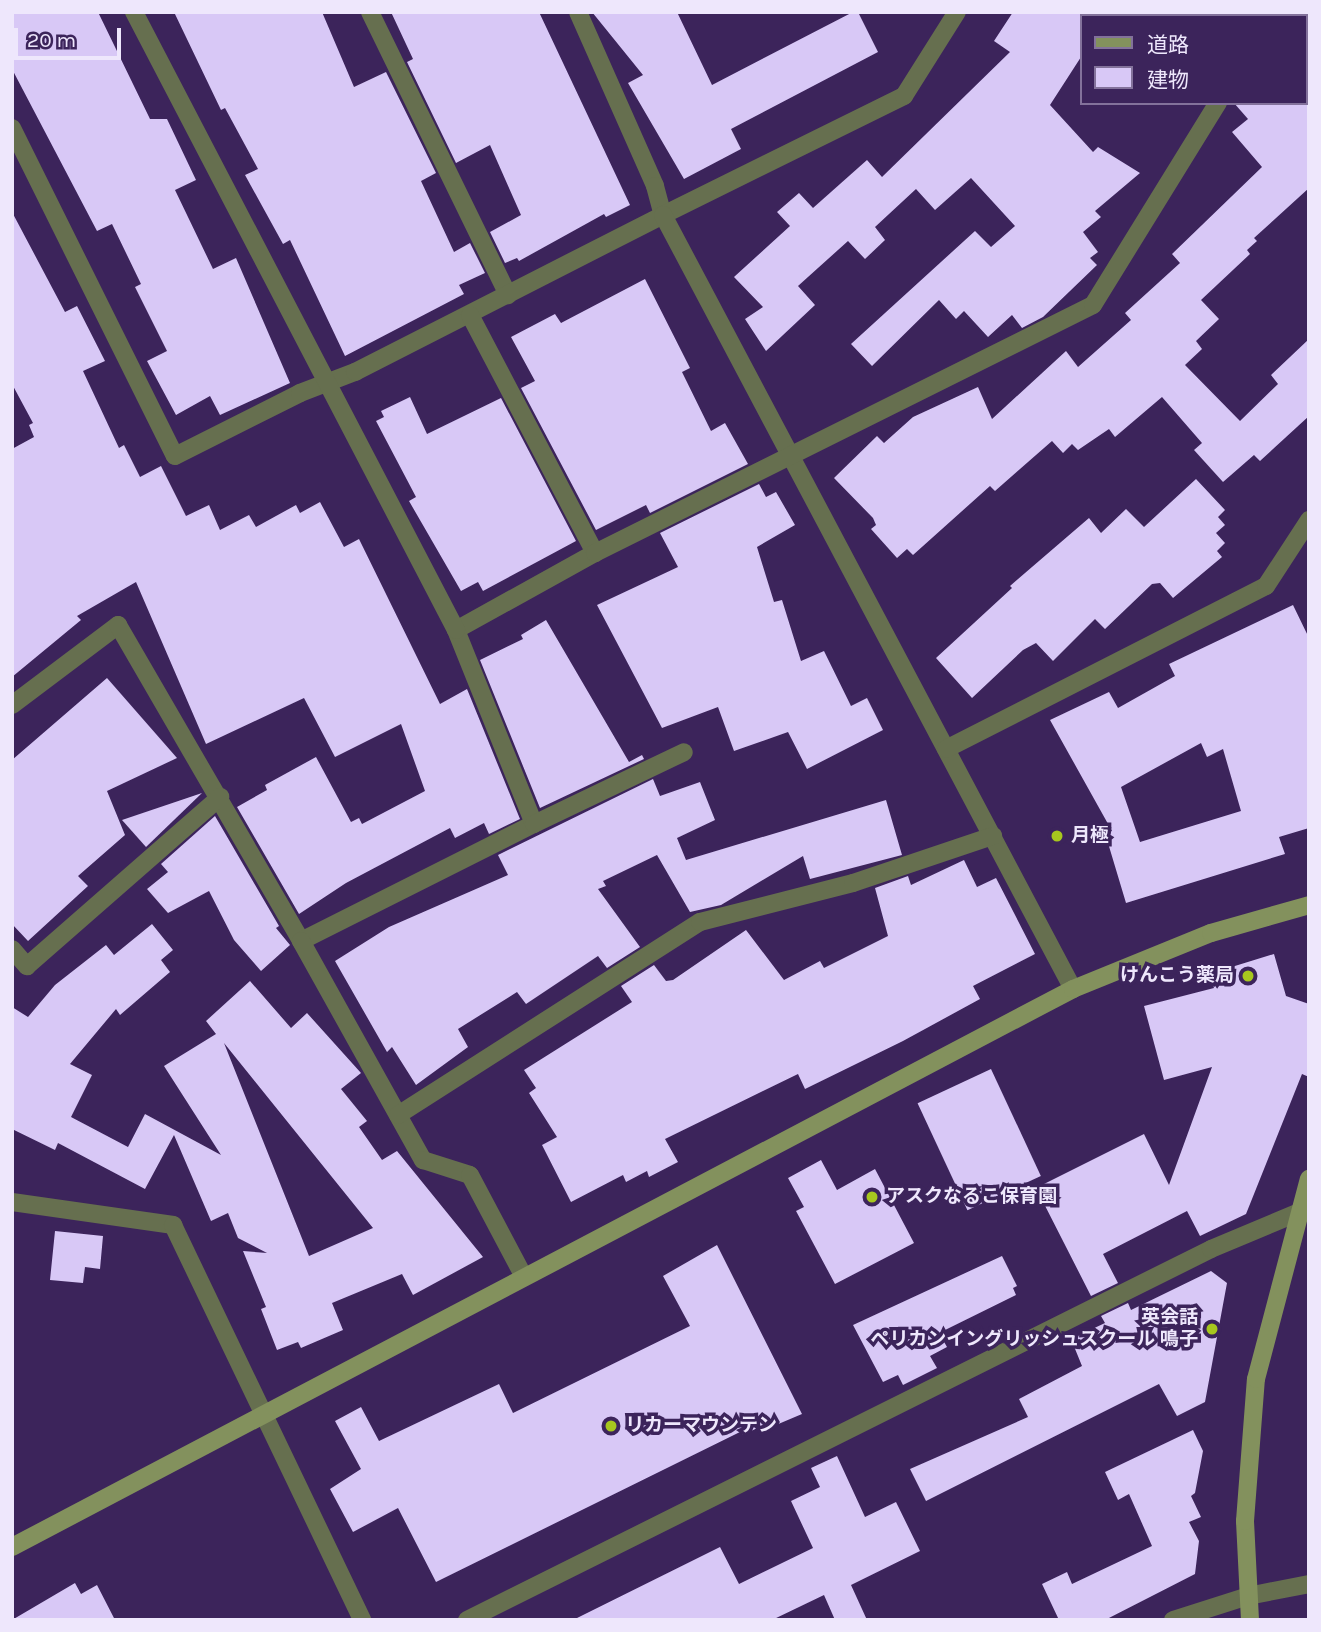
<!DOCTYPE html>
<meta charset="utf-8">
<style>
body{margin:0}
#map{position:relative;width:1321px;height:1632px;overflow:hidden;background:#3c245b;font-family:Karla,"Noto Sans JP",sans-serif}
div>[style]{position:absolute}
[style*='--x']{left:calc(var(--x)*1px);top:calc(var(--y)*1px);width:calc(var(--w)*1px);rotate:calc(var(--a)*1deg)}
.building>*{inset:0;background:#d8c8f6;transform-origin:0 0}
.street>*{height:18px;margin:-9px;padding:0 9px;transform-origin:9px;border-radius:9px;background:#666f4f}
.secondary>*{height:18px;margin:-9px;padding:0 9px;transform-origin:9px;border-radius:9px;background:#83915d}
.dots>*{width:19px;height:19px;translate:-50% -50%;box-sizing:border-box;border:4px solid #3c245b;border-radius:50%}
span{translate:-50% -50%;white-space:nowrap;text-align:center;line-height:1.15;-webkit-text-stroke:7px #3c245b;paint-order:stroke}
.poi-label{font-size:19px;color:#eee7fc;font-weight:700}
.left{translate:0 -50%;text-align:left}
.right{translate:-100% -50%;text-align:right}
.frame{position:absolute;inset:0;border:14px solid #eee7fc;pointer-events:none}
.legend{position:absolute;left:1080px;top:14px;width:228px;height:91px;box-sizing:border-box;background:#3c245b;border:2px solid #83729b;margin:0;padding:9px 12px;list-style:none;font-size:21px;color:#eee7fc}
.legend li{display:flex;align-items:center;gap:14px;height:35px}
.legend b{width:35px;border:2px solid #83729b}
.scale{position:absolute;left:14px;top:28px;width:107px;height:32px;box-sizing:border-box;border:4px solid #eee7fc;border-top:0;padding-left:9px;font-size:21px;line-height:24px;white-space:nowrap;color:#eee7fc;-webkit-text-stroke:5px #3c245b;paint-order:stroke}
</style>
<div id="map">
<div class="building">
<i style="clip-path:polygon(12px 12px,98px 12px,150px 119px,167px 119px,196px 180px,175px 190px,213px 269px,236px 258px,290px 383px,220px 415px,210px 396px,176px 415px,147px 361px,167px 351px,135px 287px,141px 284px,112px 224px,97px 231px,12px 69px)"></i>
<i style="clip-path:polygon(174px 12px,322px 12px,354px 87px,386px 72px,436px 173px,421px 181px,454px 252px,470px 243px,485px 273px,459px 285px,464px 294px,345px 356px,290px 240px,283px 244px,245px 175px,258px 169px,225px 108px,221px 110px)"></i>
<i style="clip-path:polygon(391px 12px,539px 12px,630px 205px,606px 217px,604px 214px,519px 261px,517px 258px,505px 263px,490px 232px,521px 215px,490px 145px,456px 163px,407px 62px,413px 59px)"></i>
<i style="clip-path:polygon(592px 12px,677px 12px,712px 85px,853px 12px,858px 12px,878px 52px,731px 129px,741px 149px,684px 179px,628px 83px,643px 75px)"></i>
<i style="clip-path:polygon(1013px 12px,1081px 12px,1081px 57px,1050px 105px,1093px 152px,1098px 147px,1140px 173px,1095px 211px,1101px 217px,1083px 232px,1098px 252px,1090px 258px,1097px 265px,1043px 317px,1022px 328px,1012px 315px,988px 337px,964px 311px,956px 319px,939px 300px,872px 366px,851px 344px,975px 231px,991px 247px,1015px 226px,971px 178px,935px 210px,916px 189px,875px 227px,885px 240px,865px 259px,848px 241px,798px 286px,815px 305px,766px 351px,745px 319px,763px 307px,734px 277px,790px 226px,777px 212px,799px 193px,813px 208px,867px 160px,882px 177px,1010px 52px,994px 41px)"></i>
<i style="clip-path:polygon(1234px 103px,1309px 103px,1309px 188px,1254px 238px,1257px 241px,1247px 250px,1250px 254px,1201px 300px,1219px 319px,1196px 341px,1202px 349px,1185px 365px,1240px 421px,1278px 384px,1271px 375px,1309px 339px,1309px 416px,1260px 461px,1254px 455px,1223px 482px,1194px 450px,1202px 443px,1162px 397px,1115px 437px,1109px 429px,1078px 450px,1072px 444px,1063px 453px,1052px 441px,995px 491px,990px 486px,913px 555px,907px 549px,897px 558px,871px 529px,876px 525px,873px 518px,834px 478px,877px 436px,884px 443px,913px 417px,978px 387px,992px 419px,1066px 351px,1078px 367px,1131px 320px,1125px 313px,1180px 263px,1172px 254px,1262px 167px,1232px 132px,1248px 119px)"></i>
<i style="clip-path:polygon(12px 212px,65px 312px,77px 306px,105px 361px,83px 371px,119px 448px,124px 445px,140px 477px,161px 466px,186px 516px,209px 505px,220px 530px,249px 515px,256px 527px,296px 505px,300px 513px,320px 502px,344px 547px,359px 539px,440px 704px,467px 689px,520px 819px,489px 834px,484px 823px,455px 838px,450px 828px,346px 883px,299px 914px,237px 807px,267px 790px,265px 785px,316px 757px,351px 822px,359px 818px,362px 824px,425px 791px,401px 724px,335px 757px,304px 698px,206px 744px,136px 582px,77px 616px,81px 620px,12px 677px,12px 449px,34px 437px,29px 425px,33px 423px,12px 384px)"></i>
<i style="clip-path:polygon(645px 279px,690px 368px,682px 372px,711px 431px,725px 423px,748px 464px,650px 513px,646px 505px,596px 530px,521px 388px,535px 381px,511px 337px,555px 314px,561px 323px)"></i>
<i style="clip-path:polygon(410px 397px,427px 434px,501px 398px,576px 541px,483px 591px,478px 582px,461px 591px,409px 501px,416px 497px,376px 421px,384px 417px,381px 411px)"></i>
<i style="clip-path:polygon(1196px 479px,1225px 510px,1218px 517px,1225px 525px,1216px 533px,1225px 543px,1217px 551px,1222px 557px,1173px 598px,1160px 583px,1152px 584px,1105px 629px,1095px 619px,1053px 661px,1036px 643px,1023px 650px,972px 698px,936px 658px,1012px 588px,1010px 586px,1089px 518px,1101px 533px,1126px 509px,1144px 527px)"></i>
<i style="clip-path:polygon(759px 484px,766px 497px,776px 492px,795px 525px,757px 547px,774px 602px,782px 600px,801px 661px,824px 651px,851px 706px,867px 698px,883px 730px,807px 769px,788px 732px,734px 751px,718px 707px,662px 728px,597px 605px,678px 567px,660px 533px)"></i>
<i style="clip-path:polygon(evenodd,1293px 605px,1309px 638px,1309px 828px,1279px 837px,1285px 854px,1126px 903px,1105px 833px,1112px 831px,1050px 720px,1109px 692px,1118px 708px,1175px 676px,1169px 664px,1293px 605px,1201px 743px,1207px 757px,1223px 749px,1241px 811px,1140px 842px,1121px 787px,1201px 743px)"></i>
<i style="clip-path:polygon(546px 620px,629px 762px,642px 755px,644px 759px,540px 808px,480px 660px,523px 639px,521px 635px)"></i>
<i style="clip-path:polygon(107px 678px,177px 758px,107px 791px,125px 835px,78px 876px,88px 886px,28px 941px,12px 924px,12px 760px)"></i>
<i style="clip-path:polygon(653px 779px,660px 796px,700px 782px,715px 820px,677px 838px,686px 860px,886px 800px,902px 855px,810px 879px,803px 856px,721px 905px,690px 912px,657px 855px,603px 881px,606px 886px,598px 889px,640px 947px,607px 968px,598px 956px,526px 1004px,517px 992px,458px 1029px,468px 1047px,416px 1085px,392px 1047px,387px 1052px,335px 961px,389px 927px,508px 875px,498px 855px)"></i>
<i style="clip-path:polygon(202px 793px,146px 847px,122px 820px)"></i>
<i style="clip-path:polygon(215px 816px,279px 926px,276px 928px,290px 945px,261px 971px,234px 940px,209px 891px,168px 913px,147px 889px,168px 872px,161px 864px)"></i>
<i style="clip-path:polygon(964px 860px,977px 887px,996px 878px,1035px 954px,973px 986px,980px 999px,903px 1041px,805px 1089px,798px 1074px,665px 1139px,678px 1162px,649px 1177px,647px 1171px,626px 1182px,623px 1175px,571px 1202px,542px 1145px,557px 1137px,529px 1093px,536px 1088px,524px 1070px,632px 1002px,621px 986px,654px 965px,666px 981px,673px 980px,746px 930px,784px 980px,820px 961px,824px 968px,888px 936px,875px 888px,908px 876px,911px 885px)"></i>
<i style="clip-path:polygon(evenodd,152px 924px,173px 950px,161px 960px,170px 972px,120px 1015px,116px 1009px,70px 1064px,92px 1075px,71px 1117px,128px 1147px,145px 1114px,221px 1155px,164px 1066px,216px 1034px,206px 1021px,250px 981px,291px 1028px,307px 1013px,361px 1073px,341px 1089px,367px 1121px,359px 1127px,382px 1160px,397px 1151px,483px 1257px,413px 1295px,402px 1274px,332px 1303px,343px 1330px,301px 1348px,298px 1342px,277px 1350px,261px 1309px,266px 1307px,243px 1251px,267px 1253px,238px 1238px,228px 1213px,211px 1221px,174px 1135px,145px 1189px,58px 1143px,55px 1150px,12px 1129px,12px 1007px,28px 1017px,55px 985px,106px 945px,114px 955px,152px 924px,224px 1043px,373px 1228px,309px 1256px,224px 1043px)"></i>
<i style="clip-path:polygon(1274px 954px,1286px 996px,1309px 1004px,1309px 1077px,1302px 1074px,1246px 1214px,1200px 1236px,1187px 1211px,1103px 1254px,1118px 1283px,1091px 1296px,1036px 1188px,1144px 1134px,1169px 1185px,1212px 1067px,1164px 1080px,1144px 1006px,1214px 988px,1209px 974px)"></i>
<i style="left:991px;top:1069px;width:118px;height:81px;rotate:65deg"></i>
<i style="clip-path:polygon(821px 1160px,837px 1190px,875px 1169px,914px 1243px,835px 1284px,796px 1211px,804px 1207px,788px 1178px)"></i>
<i style="clip-path:polygon(55px 1231px,103px 1236px,100px 1269px,85px 1267px,83px 1283px,50px 1280px)"></i>
<i style="clip-path:polygon(717px 1245px,802px 1414px,776px 1425px,774px 1420px,743px 1435px,742px 1431px,436px 1582px,398px 1508px,353px 1532px,330px 1489px,361px 1469px,335px 1421px,361px 1407px,379px 1441px,499px 1384px,513px 1413px,690px 1326px,663px 1276px)"></i>
<i style="clip-path:polygon(1002px 1256px,1017px 1286px,1013px 1288px,1016px 1295px,939px 1333px,947px 1347px,930px 1356px,937px 1368px,903px 1385px,898px 1375px,883px 1382px,853px 1325px)"></i>
<i style="clip-path:polygon(1211px 1271px,1227px 1283px,1205px 1402px,1177px 1416px,1159px 1384px,926px 1501px,910px 1469px,1028px 1417px,1019px 1399px,1082px 1366px,1071px 1339px,1105px 1323px,1101px 1316px,1128px 1303px,1131px 1310px)"></i>
<i style="clip-path:polygon(1193px 1430px,1203px 1451px,1195px 1493px,1191px 1496px,1201px 1517px,1189px 1522px,1199px 1541px,1195px 1574px,1105px 1620px,1059px 1620px,1042px 1584px,1067px 1572px,1072px 1584px,1152px 1546px,1129px 1494px,1118px 1500px,1105px 1472px)"></i>
<i style="clip-path:polygon(837px 1456px,865px 1517px,896px 1502px,920px 1551px,851px 1585px,867px 1620px,835px 1620px,824px 1595px,772px 1620px,573px 1620px,720px 1547px,739px 1584px,813px 1548px,791px 1501px,820px 1487px,811px 1468px)"></i>
<i style="clip-path:polygon(75px 1583px,81px 1594px,97px 1585px,115px 1620px,12px 1620px)"></i>
</div>
<div class="street">
<i style="--x:370;--y:12;--w:315;--a:64"></i>
<i style="--x:578;--y:12;--w:190;--a:66.1"></i>
<i style="--x:655;--y:186;--w:30;--a:75"></i>
<i style="--x:663;--y:215;--w:269;--a:-26.3"></i>
<i style="--x:904;--y:96;--w:99;--a:-57.8"></i>
<i style="--x:1273;--y:16;--w:4;--a:-63"></i>
<i style="--x:12;--y:128;--w:366;--a:63.6"></i>
<i style="--x:175;--y:456;--w:140;--a:-26.7"></i>
<i style="--x:300;--y:393;--w:59;--a:-20.9"></i>
<i style="--x:355;--y:372;--w:346;--a:-27"></i>
<i style="--x:663;--y:215;--w:876;--a:62.09"></i>
<i style="--x:470;--y:315;--w:269;--a:62.3"></i>
<i style="--x:456;--y:630;--w:159;--a:-29"></i>
<i style="--x:595;--y:553;--w:556;--a:-26.47"></i>
<i style="--x:1093;--y:305;--w:238;--a:-58.3"></i>
<i style="--x:12;--y:705;--w:133;--a:-37"></i>
<i style="--x:118;--y:625;--w:365;--a:59.9"></i>
<i style="--x:301;--y:941;--w:261;--a:-26.7"></i>
<i style="--x:534;--y:824;--w:209;--a:-111.9"></i>
<i style="--x:456;--y:630;--w:697;--a:-117.52"></i>
<i style="--x:946;--y:749;--w:359;--a:-27"></i>
<i style="--x:1266;--y:586;--w:79;--a:-56.9"></i>
<i style="--x:534;--y:824;--w:166;--a:-25.6"></i>
<i style="--x:301;--y:941;--w:251;--a:60.9"></i>
<i style="--x:423;--y:1160;--w:49;--a:17.7"></i>
<i style="--x:470;--y:1175;--w:115;--a:62.1"></i>
<i style="--x:12;--y:949;--w:23;--a:49"></i>
<i style="--x:27;--y:966;--w:257;--a:-41.2"></i>
<i style="--x:398;--y:1115;--w:358;--a:-32.6"></i>
<i style="--x:700;--y:922;--w:158;--a:-14.3"></i>
<i style="--x:853;--y:883;--w:148;--a:-18.6"></i>
<i style="--x:12;--y:1202;--w:163;--a:8.1"></i>
<i style="--x:173;--y:1225;--w:438;--a:64.4"></i>
<i style="--x:467;--y:1620;--w:831;--a:-26.5"></i>
<i style="--x:1211;--y:1249;--w:106;--a:-22.7"></i>
<i style="--x:1173;--y:1620;--w:79;--a:-17.7"></i>
<i style="--x:1248;--y:1596;--w:62;--a:-11.1"></i>
</div>
<div class="secondary">
<i style="--x:12;--y:1547;--w:1199;--a:-27.74"></i>
<i style="--x:1073;--y:989;--w:149;--a:-22.1"></i>
<i style="--x:1211;--y:933;--w:102;--a:-15.9"></i>
<i style="--x:1250;--y:1620;--w:99;--a:-92.9"></i>
<i style="--x:1245;--y:1521;--w:142;--a:-85.6"></i>
<i style="--x:1256;--y:1379;--w:207;--a:-75.2"></i>
</div>
<div class="dots">
<i style="left:1057px;top:836px;background:#a7c71e"></i>
<i style="left:1248px;top:976px;background:#a7c71e"></i>
<i style="left:872px;top:1197px;background:#a7c71e"></i>
<i style="left:1212px;top:1329px;background:#a7c71e"></i>
<i style="left:611px;top:1426px;background:#a7c71e"></i>
</div>
<div class="poi-label">
<span class="left" style="left:1071px;top:836px">月極</span>
<span class="right" style="left:1234px;top:976px">けんこう薬局</span>
<span class="left" style="left:886px;top:1197px">アスクなるこ保育園</span>
<span class="right" style="left:1198px;top:1329px">英会話<br>ペリカンイングリッシュスクール 鳴子</span>
<span class="left" style="left:625px;top:1426px">リカーマウンテン</span>
</div>
<div class="frame"></div>
<ul class="legend">
<li><b style="height:9px;background:#83915d"></b>道路</li>
<li><b style="height:19px;background:#d8c8f6"></b>建物</li>
</ul>
<div class="scale">20 m</div>
</div>
